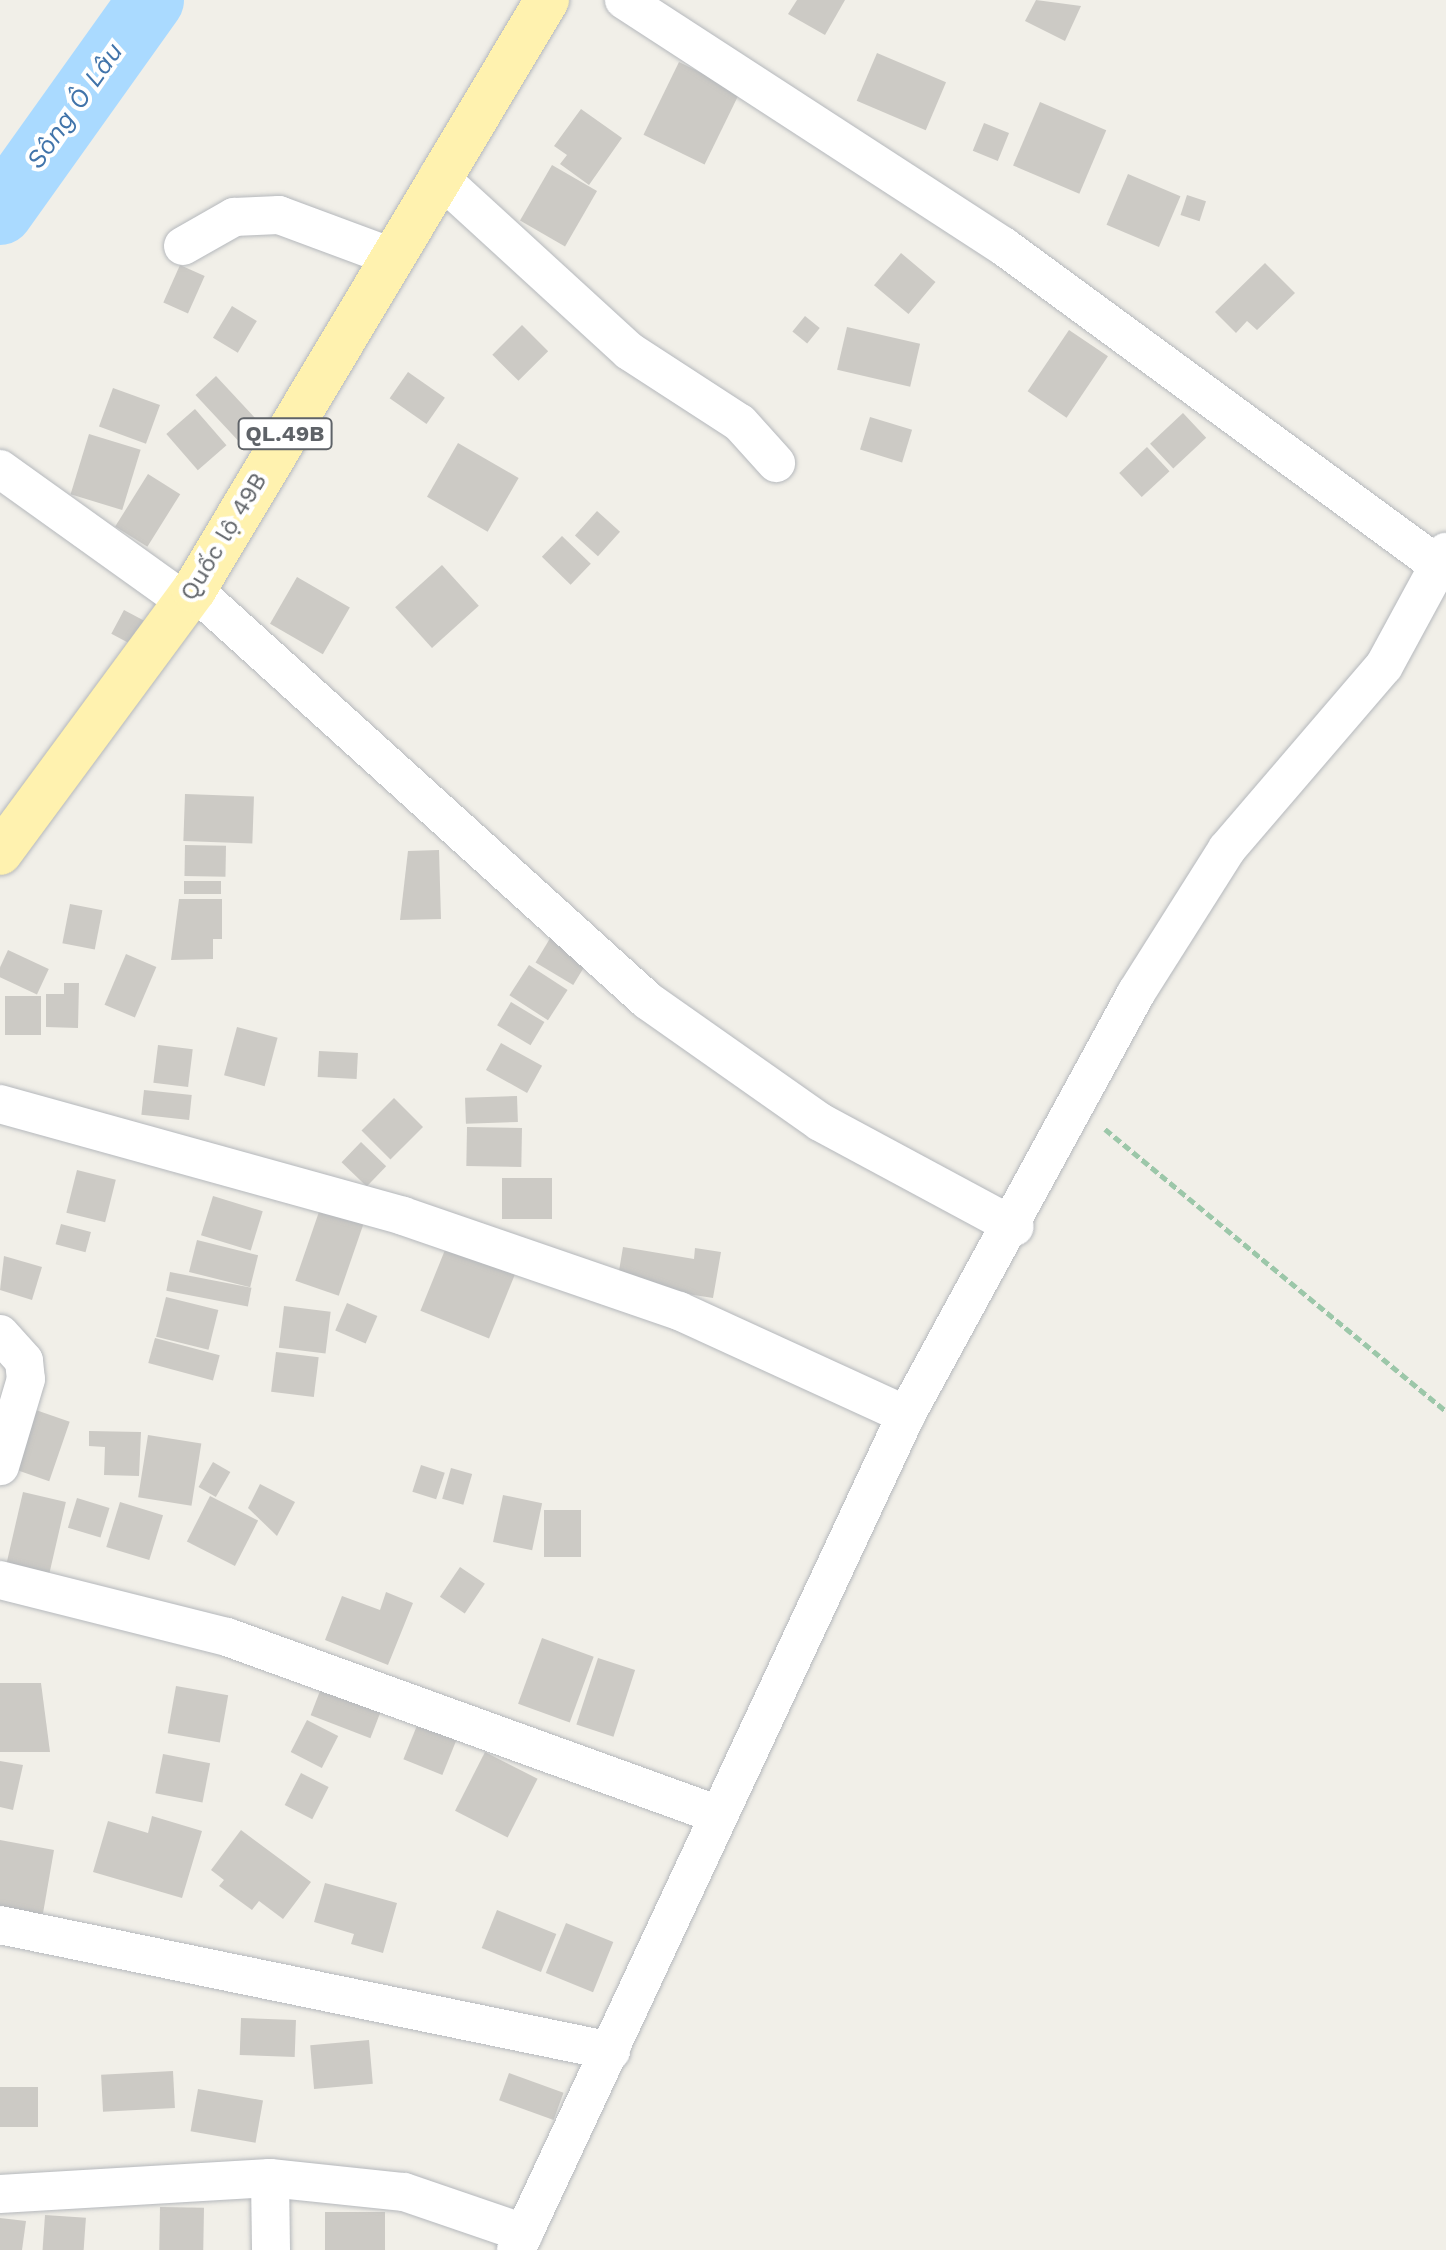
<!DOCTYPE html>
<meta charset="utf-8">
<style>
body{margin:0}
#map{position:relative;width:1446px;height:2250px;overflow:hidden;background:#f1efe8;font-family:"Work Sans",sans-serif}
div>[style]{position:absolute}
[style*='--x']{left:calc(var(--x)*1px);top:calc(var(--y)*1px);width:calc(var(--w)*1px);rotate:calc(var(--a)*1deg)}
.river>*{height:66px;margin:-33px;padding:0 33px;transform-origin:33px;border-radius:33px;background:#aadaff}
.building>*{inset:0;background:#cccac5;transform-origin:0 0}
.path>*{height:5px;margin-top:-2.5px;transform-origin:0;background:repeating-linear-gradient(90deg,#9cc7a9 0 8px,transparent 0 12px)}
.roads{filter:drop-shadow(0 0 2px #b5b8bc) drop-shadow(0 0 2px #b5b8bc)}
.street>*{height:38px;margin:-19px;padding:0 19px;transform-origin:19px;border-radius:19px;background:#fff}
.primary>*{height:44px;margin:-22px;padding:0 22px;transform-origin:22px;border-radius:22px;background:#fff2af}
span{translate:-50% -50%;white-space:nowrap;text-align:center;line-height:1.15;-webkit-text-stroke:8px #fff;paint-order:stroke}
.shield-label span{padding:2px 6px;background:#fff;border:2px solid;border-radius:6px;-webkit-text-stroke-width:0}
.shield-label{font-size:22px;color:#5f6368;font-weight:700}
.street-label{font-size:24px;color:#5f6368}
.water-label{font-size:26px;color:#4174aa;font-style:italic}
</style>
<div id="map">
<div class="river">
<i style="--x:0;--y:212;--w:260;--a:-54.5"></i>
</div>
<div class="building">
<i style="clip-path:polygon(797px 0,845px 0,825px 35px,788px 14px)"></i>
<i style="clip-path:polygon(1036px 0,1081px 6px,1065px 41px,1025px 21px)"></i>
<i style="left:877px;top:53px;width:75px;height:52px;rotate:23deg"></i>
<i style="left:679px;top:62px;width:68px;height:81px;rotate:26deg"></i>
<i style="left:1040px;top:102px;width:72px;height:69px;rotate:23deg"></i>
<i style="clip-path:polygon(581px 109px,622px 138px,589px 185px,560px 164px,567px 155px,554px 146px)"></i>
<i style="left:984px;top:123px;width:27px;height:30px;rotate:22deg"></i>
<i style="left:552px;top:165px;width:52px;height:64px;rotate:30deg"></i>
<i style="left:1128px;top:174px;width:57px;height:55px;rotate:23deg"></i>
<i style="left:1187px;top:195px;width:20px;height:21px;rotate:18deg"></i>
<i style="left:901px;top:253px;width:45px;height:42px;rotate:40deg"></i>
<i style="clip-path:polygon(1265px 263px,1295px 293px,1257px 330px,1247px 321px,1236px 333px,1215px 312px)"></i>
<i style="left:180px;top:265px;width:27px;height:41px;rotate:24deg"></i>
<i style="left:232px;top:306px;width:29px;height:37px;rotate:31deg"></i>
<i style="left:805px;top:316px;width:19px;height:20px;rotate:39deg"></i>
<i style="left:522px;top:325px;width:37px;height:42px;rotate:45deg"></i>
<i style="left:847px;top:327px;width:75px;height:44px;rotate:13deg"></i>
<i style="left:1069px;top:330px;width:47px;height:74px;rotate:34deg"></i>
<i style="left:408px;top:372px;width:45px;height:32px;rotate:35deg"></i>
<i style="left:216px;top:376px;width:66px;height:28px;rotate:47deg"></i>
<i style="left:113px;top:388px;width:50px;height:41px;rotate:20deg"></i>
<i style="left:195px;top:409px;width:48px;height:38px;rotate:49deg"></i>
<i style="left:1183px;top:413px;width:34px;height:45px;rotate:47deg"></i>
<i style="left:870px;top:417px;width:44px;height:34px;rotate:17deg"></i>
<i style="left:89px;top:434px;width:54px;height:63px;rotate:17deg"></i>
<i style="left:458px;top:443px;width:70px;height:62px;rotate:30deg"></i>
<i style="left:1147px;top:447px;width:33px;height:38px;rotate:47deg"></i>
<i style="left:148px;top:474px;width:38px;height:62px;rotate:32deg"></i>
<i style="left:597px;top:511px;width:31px;height:33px;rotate:42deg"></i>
<i style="left:562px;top:536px;width:40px;height:29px;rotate:44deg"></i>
<i style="left:442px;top:565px;width:55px;height:63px;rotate:48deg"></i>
<i style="left:297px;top:577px;width:61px;height:54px;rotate:30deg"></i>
<i style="left:124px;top:610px;width:24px;height:27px;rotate:28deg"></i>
<i style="left:185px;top:794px;width:69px;height:47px;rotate:2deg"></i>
<i style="left:185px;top:845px;width:41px;height:31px;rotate:1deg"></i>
<i style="clip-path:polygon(439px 850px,441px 919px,400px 920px,408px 851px)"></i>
<i style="left:184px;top:881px;width:37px;height:13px"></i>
<i style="clip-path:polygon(179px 899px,222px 899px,222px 939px,213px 939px,213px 959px,171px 960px)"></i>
<i style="left:70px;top:904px;width:33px;height:40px;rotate:11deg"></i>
<i style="left:552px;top:935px;width:44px;height:32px;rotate:31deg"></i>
<i style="left:8px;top:950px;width:45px;height:28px;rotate:25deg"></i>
<i style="left:126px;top:954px;width:33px;height:55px;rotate:23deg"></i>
<i style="left:529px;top:965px;width:46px;height:36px;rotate:33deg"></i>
<i style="clip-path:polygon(64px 983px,79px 983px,78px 1028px,46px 1027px,46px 994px,64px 994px)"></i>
<i style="left:5px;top:996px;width:36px;height:39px"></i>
<i style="left:511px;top:1002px;width:39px;height:27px;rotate:31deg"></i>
<i style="left:237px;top:1027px;width:42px;height:50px;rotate:15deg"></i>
<i style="left:501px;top:1043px;width:47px;height:31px;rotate:29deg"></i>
<i style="left:158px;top:1045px;width:35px;height:38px;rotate:7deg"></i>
<i style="left:319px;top:1051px;width:39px;height:26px;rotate:3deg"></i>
<i style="left:144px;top:1090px;width:48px;height:25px;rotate:6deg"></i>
<i style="left:517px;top:1096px;width:26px;height:52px;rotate:88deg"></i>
<i style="left:394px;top:1098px;width:41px;height:46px;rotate:45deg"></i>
<i style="left:467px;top:1127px;width:55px;height:39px;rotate:1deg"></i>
<i style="left:361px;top:1142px;width:35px;height:28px;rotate:44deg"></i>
<i style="left:77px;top:1170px;width:40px;height:44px;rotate:14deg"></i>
<i style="left:502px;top:1178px;width:50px;height:41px"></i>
<i style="left:213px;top:1196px;width:52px;height:41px;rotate:17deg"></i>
<i style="left:321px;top:1206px;width:46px;height:79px;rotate:19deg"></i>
<i style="left:61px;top:1224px;width:31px;height:21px;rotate:15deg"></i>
<i style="left:197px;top:1240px;width:63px;height:33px;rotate:14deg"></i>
<i style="left:447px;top:1245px;width:74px;height:71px;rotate:22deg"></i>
<i style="clip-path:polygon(623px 1247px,694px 1259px,695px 1248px,721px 1252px,713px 1298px,617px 1283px)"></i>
<i style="clip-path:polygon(4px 1256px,42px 1267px,32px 1300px,0 1290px)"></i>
<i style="left:170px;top:1272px;width:83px;height:19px;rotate:11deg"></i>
<i style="left:166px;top:1297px;width:54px;height:41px;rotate:14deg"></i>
<i style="left:347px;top:1303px;width:33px;height:30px;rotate:23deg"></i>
<i style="left:284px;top:1306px;width:47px;height:42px;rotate:7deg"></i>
<i style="left:155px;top:1338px;width:67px;height:26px;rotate:15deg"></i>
<i style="left:276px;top:1352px;width:43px;height:40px;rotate:7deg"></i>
<i style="left:30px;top:1408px;width:42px;height:63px;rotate:19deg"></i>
<i style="clip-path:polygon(89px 1431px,141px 1432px,139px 1476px,104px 1475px,105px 1447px,89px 1446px)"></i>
<i style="left:148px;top:1435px;width:54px;height:63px;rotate:9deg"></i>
<i style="left:213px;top:1462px;width:20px;height:29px;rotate:30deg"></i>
<i style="left:421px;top:1465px;width:25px;height:28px;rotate:18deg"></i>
<i style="left:451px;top:1468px;width:22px;height:32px;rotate:16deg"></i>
<i style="clip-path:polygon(260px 1484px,295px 1502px,277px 1536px,248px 1508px)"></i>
<i style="left:23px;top:1492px;width:44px;height:73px;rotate:13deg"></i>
<i style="left:503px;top:1495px;width:40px;height:48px;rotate:12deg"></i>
<i style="left:210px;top:1496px;width:54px;height:51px;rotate:27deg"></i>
<i style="left:77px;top:1498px;width:34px;height:31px;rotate:17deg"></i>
<i style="left:120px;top:1502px;width:45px;height:47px;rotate:17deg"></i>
<i style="left:544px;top:1510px;width:37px;height:47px"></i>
<i style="left:460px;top:1567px;width:30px;height:36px;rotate:34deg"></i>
<i style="clip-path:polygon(386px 1592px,413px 1603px,388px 1665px,325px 1640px,342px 1596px,380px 1610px)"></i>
<i style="left:542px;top:1638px;width:55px;height:70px;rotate:20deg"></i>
<i style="left:598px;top:1658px;width:39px;height:70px;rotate:18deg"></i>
<i style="left:325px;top:1678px;width:64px;height:40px;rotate:21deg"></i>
<i style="clip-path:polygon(0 1683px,41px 1683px,50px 1752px,0 1752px)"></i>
<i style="left:176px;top:1686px;width:53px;height:48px;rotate:10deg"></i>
<i style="left:307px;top:1720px;width:35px;height:36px;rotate:27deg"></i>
<i style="left:418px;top:1723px;width:42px;height:39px;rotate:22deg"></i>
<i style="left:485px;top:1752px;width:59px;height:66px;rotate:27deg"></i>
<i style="left:163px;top:1754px;width:48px;height:40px;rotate:11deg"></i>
<i style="clip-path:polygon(0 1761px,23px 1765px,13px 1810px,0 1807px)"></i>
<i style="left:301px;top:1773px;width:31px;height:36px;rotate:27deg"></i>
<i style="clip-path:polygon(152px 1816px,202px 1831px,182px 1898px,93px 1872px,108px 1821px,148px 1833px)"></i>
<i style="clip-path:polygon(241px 1830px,311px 1882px,283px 1919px,259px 1901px,252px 1910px,219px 1886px,224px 1880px,211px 1870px)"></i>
<i style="clip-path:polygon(0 1840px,54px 1850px,42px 1919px,0 1912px)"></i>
<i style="clip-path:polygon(325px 1883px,397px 1903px,383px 1953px,351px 1944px,354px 1934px,314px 1922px)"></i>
<i style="left:497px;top:1910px;width:64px;height:41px;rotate:22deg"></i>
<i style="left:566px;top:1923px;width:51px;height:54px;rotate:22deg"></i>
<i style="left:241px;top:2018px;width:55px;height:37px;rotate:2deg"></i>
<i style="left:369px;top:2040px;width:44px;height:59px;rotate:85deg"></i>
<i style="left:173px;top:2071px;width:37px;height:72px;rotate:87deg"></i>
<i style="left:509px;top:2073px;width:58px;height:29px;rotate:20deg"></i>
<i style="left:0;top:2087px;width:38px;height:40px"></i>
<i style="left:198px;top:2089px;width:66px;height:43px;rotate:10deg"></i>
<i style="left:160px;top:2207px;width:44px;height:43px;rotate:1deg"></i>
<i style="left:325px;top:2212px;width:60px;height:38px"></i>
<i style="left:45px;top:2215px;width:41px;height:35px;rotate:4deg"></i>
<i style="clip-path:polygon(0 2218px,26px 2221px,22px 2250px,0 2250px)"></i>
</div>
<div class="path">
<i style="--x:1105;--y:1129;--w:442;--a:39.6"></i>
</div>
<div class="roads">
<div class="street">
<i style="--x:624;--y:0;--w:452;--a:33"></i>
<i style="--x:1003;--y:246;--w:539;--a:36.25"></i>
<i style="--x:438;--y:176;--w:259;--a:42.5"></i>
<i style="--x:629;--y:351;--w:132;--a:33"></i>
<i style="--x:740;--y:423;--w:54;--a:48"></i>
<i style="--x:183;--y:246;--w:59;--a:-29.6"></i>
<i style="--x:234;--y:217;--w:45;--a:-2.5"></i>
<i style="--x:279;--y:215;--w:117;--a:20.4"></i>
<i style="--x:0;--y:469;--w:229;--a:35.6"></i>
<i style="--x:194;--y:590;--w:612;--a:42.15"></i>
<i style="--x:648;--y:1001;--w:210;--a:35.1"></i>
<i style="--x:820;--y:1122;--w:221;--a:28.3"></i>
<i style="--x:0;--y:1104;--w:418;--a:15.5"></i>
<i style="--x:403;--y:1216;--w:292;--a:19"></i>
<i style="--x:679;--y:1311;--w:250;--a:24.6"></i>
<i style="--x:0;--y:1334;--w:36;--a:48"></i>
<i style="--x:24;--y:1361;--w:18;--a:84"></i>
<i style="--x:26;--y:1379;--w:91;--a:106.6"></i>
<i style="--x:0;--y:1580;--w:234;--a:14.1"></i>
<i style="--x:227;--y:1637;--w:520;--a:19.9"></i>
<i style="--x:0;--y:1925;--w:624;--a:11.65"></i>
<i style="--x:270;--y:2178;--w:72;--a:89.2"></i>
<i style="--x:0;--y:2194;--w:270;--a:-3.4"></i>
<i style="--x:270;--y:2178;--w:135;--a:6"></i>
<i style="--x:404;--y:2192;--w:127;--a:18.9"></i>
<i style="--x:516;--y:2250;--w:922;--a:-64.96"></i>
<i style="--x:906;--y:1415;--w:481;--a:-61.4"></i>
<i style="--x:1136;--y:993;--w:170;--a:-57.7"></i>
<i style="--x:1227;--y:849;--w:241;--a:-49.4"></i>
<i style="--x:1384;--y:666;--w:130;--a:-61.5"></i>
</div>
<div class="primary">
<i style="--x:0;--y:853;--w:327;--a:-53.6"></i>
<i style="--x:194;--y:590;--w:688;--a:-59.11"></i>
</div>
</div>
<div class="shield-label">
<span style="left:285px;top:434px">QL.49B</span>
</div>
<div class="street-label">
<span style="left:224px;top:537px;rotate:-59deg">Quốc lộ 49B</span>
</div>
<div class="water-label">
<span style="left:75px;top:106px;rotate:-55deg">Sông Ô Lâu</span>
</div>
</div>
